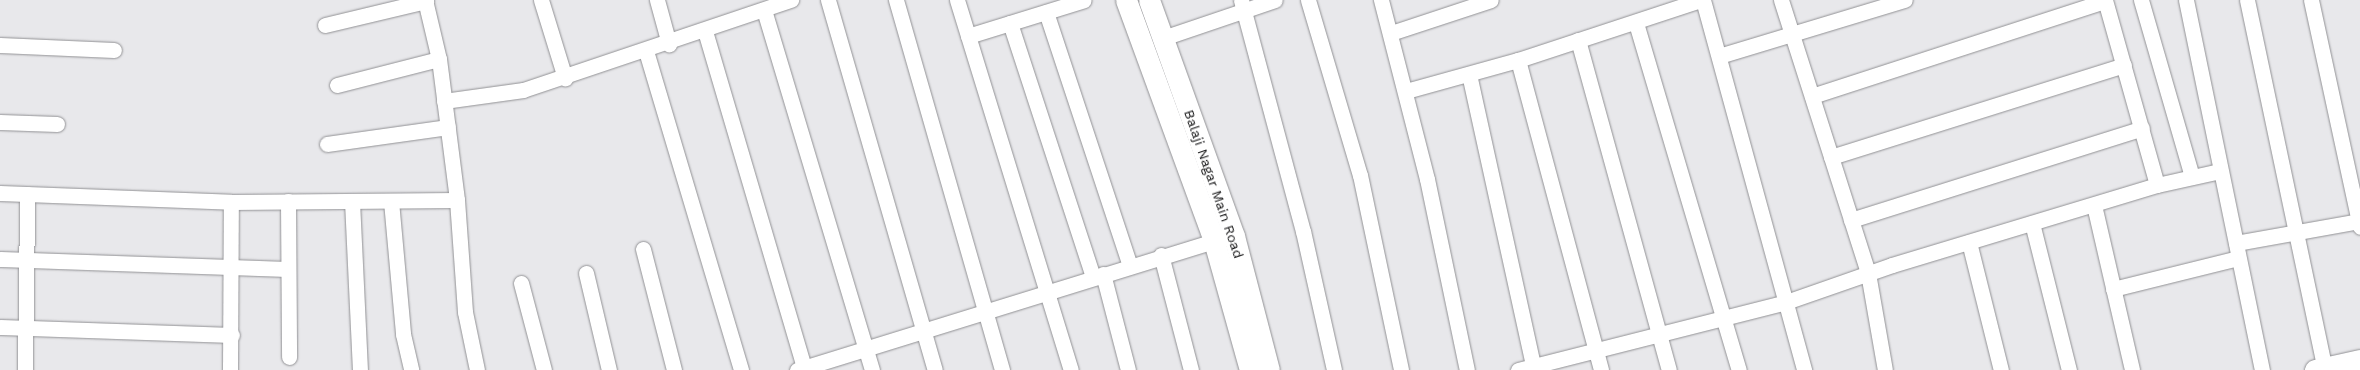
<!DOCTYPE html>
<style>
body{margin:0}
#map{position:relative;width:2360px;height:370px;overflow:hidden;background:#e8e8eb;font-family:"Work Sans",sans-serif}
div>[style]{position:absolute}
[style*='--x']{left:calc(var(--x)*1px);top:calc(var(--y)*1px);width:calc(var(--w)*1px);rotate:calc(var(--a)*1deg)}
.roads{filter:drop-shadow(0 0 1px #919194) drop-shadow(0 0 1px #919194)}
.street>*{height:15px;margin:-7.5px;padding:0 7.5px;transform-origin:7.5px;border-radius:7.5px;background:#fff}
.secondary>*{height:21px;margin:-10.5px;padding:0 10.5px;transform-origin:10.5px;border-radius:10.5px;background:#fff}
span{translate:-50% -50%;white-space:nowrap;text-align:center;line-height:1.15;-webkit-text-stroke:3px #fff;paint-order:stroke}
.street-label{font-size:14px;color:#171718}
</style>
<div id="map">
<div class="roads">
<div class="street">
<i style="--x:425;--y:0;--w:61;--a:76.7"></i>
<i style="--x:439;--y:59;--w:142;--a:82.7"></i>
<i style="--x:457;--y:200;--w:112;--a:85.9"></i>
<i style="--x:465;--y:312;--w:59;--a:78.3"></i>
<i style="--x:541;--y:0;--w:82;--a:72.9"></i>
<i style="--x:657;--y:0;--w:46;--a:74.7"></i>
<i style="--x:828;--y:0;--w:385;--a:73.9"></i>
<i style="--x:896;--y:0;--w:385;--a:74"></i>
<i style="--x:957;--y:0;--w:387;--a:72.9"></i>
<i style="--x:1241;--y:0;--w:239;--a:75"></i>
<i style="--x:1303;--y:231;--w:142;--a:77.4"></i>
<i style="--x:1308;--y:0;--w:183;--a:73.5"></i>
<i style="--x:1360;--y:175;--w:199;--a:78.1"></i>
<i style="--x:1381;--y:0;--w:185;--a:75.6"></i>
<i style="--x:1427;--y:179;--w:195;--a:78.2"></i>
<i style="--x:1703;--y:0;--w:384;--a:74.7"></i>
<i style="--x:1781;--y:0;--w:287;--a:72.3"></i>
<i style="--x:1868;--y:273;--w:98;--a:80.1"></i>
<i style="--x:2105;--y:0;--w:192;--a:74.3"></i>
<i style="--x:2141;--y:0;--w:184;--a:73.9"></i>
<i style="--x:2186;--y:0;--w:378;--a:78.4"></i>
<i style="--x:2247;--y:0;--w:378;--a:78.1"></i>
<i style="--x:2311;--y:0;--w:232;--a:77.8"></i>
<i style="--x:764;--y:10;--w:376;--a:73.3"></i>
<i style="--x:1046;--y:12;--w:268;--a:71.7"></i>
<i style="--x:1010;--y:23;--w:267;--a:71.9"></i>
<i style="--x:1636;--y:23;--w:362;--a:73.5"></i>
<i style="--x:325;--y:25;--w:104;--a:-13.4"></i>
<i style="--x:705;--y:31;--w:353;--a:73.6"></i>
<i style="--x:1391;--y:33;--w:105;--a:-18.3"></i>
<i style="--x:968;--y:36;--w:121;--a:-17.2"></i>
<i style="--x:1163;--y:38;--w:118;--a:-18.7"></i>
<i style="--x:1578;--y:40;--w:342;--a:74.6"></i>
<i style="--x:0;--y:45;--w:114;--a:2.5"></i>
<i style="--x:646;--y:51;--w:333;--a:73.4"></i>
<i style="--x:1719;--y:56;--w:194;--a:-16.8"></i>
<i style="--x:1518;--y:60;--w:321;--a:75"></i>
<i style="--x:1469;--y:74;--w:303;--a:77.6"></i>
<i style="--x:337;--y:85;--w:105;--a:-14.3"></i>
<i style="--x:1406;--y:91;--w:116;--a:-15.5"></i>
<i style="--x:1518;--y:60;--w:193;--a:-18.2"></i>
<i style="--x:1812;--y:96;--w:308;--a:-18"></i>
<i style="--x:444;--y:101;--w:80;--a:-7.9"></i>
<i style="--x:523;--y:90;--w:283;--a:-18.6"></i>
<i style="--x:0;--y:122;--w:57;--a:2"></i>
<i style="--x:327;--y:144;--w:122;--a:-8"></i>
<i style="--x:1831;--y:157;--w:307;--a:-17.4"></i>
<i style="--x:0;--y:193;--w:231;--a:2.2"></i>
<i style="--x:231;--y:202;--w:226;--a:-0.5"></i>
<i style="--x:288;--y:201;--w:156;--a:89.6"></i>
<i style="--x:352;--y:201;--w:169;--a:87.3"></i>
<i style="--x:391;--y:201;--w:134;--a:84.8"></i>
<i style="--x:403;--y:334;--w:37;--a:77"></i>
<i style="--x:2094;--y:205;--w:169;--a:77"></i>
<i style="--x:1851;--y:220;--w:305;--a:-17.5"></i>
<i style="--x:2032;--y:223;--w:152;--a:75.9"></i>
<i style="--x:1969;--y:242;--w:132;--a:76"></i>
<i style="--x:2236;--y:243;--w:126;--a:-10.1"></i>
<i style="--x:643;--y:249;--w:125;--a:75.6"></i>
<i style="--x:1161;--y:255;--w:119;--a:75.4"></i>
<i style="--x:0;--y:259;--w:287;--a:2"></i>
<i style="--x:586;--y:273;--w:100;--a:76.7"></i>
<i style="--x:1103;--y:274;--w:99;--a:75.4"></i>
<i style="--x:521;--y:283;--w:90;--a:75.2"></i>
<i style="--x:2113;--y:289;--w:129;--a:-13.9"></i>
<i style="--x:0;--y:327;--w:232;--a:2"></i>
<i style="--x:25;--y:370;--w:176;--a:-89.3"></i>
<i style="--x:230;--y:370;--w:168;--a:-89.7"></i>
<i style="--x:797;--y:370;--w:447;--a:-17.2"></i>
<i style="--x:1518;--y:370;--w:276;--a:-14.2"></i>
<i style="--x:1786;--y:302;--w:112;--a:-19.2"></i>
<i style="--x:1892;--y:265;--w:277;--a:-16.8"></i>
<i style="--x:2157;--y:185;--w:65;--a:-12.5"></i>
</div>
<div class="secondary">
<i style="--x:1126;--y:0;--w:257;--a:69.9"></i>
<i style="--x:1214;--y:241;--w:134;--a:74.4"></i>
<i style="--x:1149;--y:0;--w:251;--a:70.2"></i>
<i style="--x:1234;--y:236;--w:138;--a:75.4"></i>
<i style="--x:2315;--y:370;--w:46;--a:-12.5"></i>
</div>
</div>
<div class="street-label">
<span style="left:1214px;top:184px;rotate:71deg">Balaji Nagar Main Road</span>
</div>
</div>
